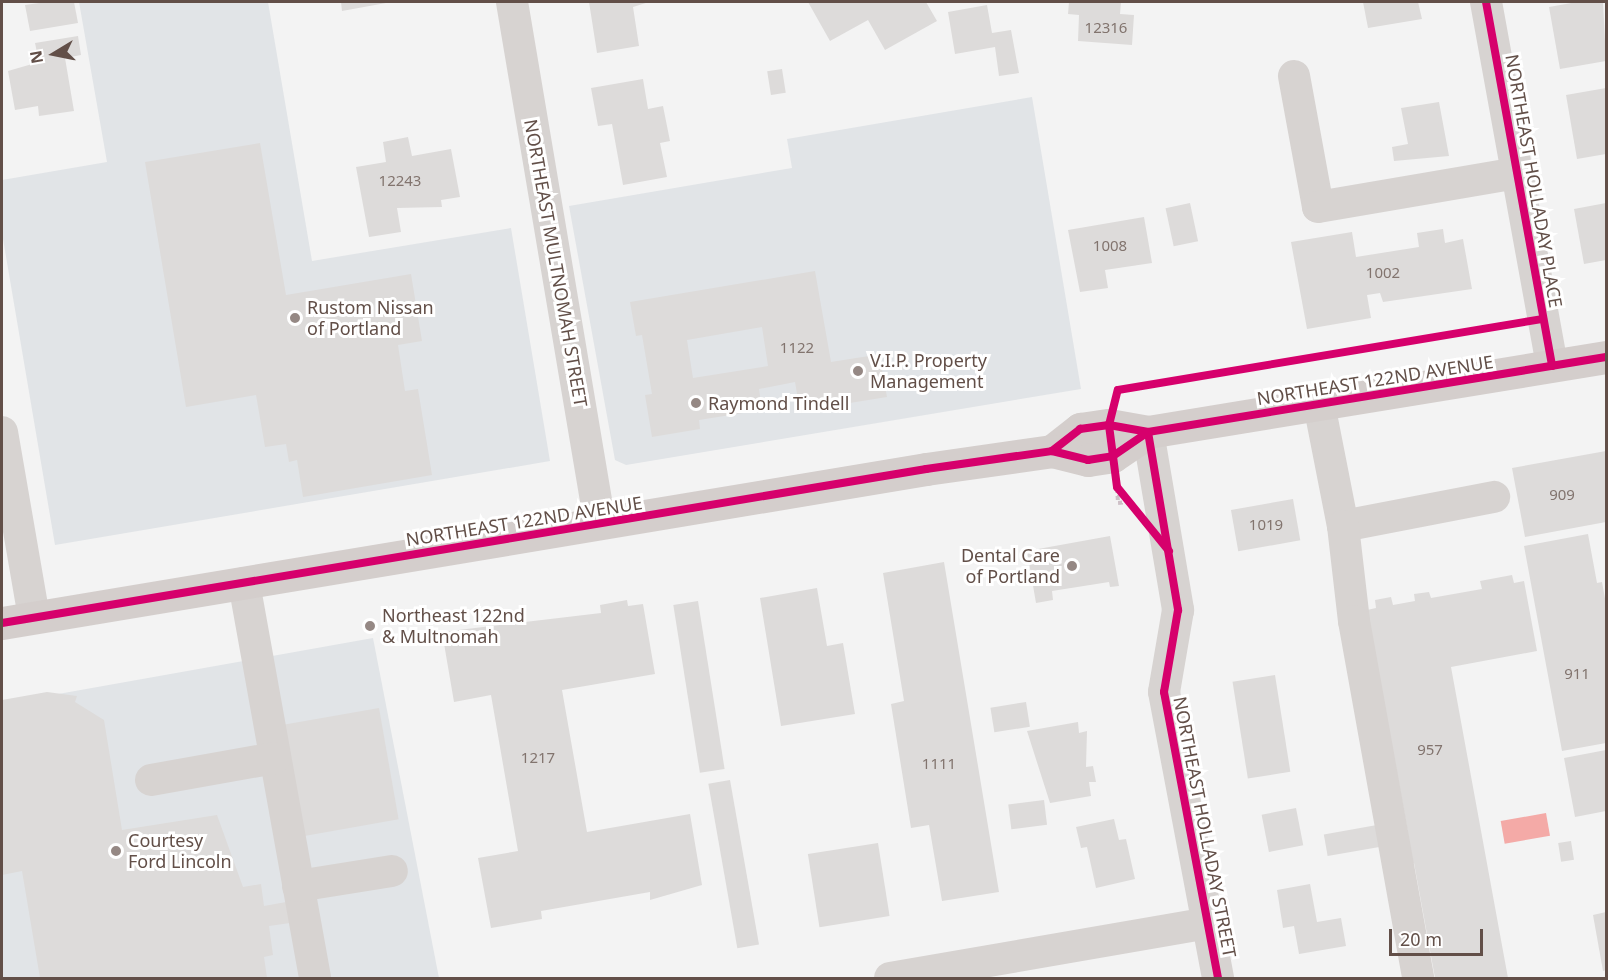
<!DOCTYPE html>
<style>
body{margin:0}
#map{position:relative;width:1608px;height:980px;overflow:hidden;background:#f3f3f3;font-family:"Noto Sans",sans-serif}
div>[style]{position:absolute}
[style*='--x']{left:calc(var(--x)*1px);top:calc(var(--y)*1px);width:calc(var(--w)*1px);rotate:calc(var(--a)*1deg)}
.commercial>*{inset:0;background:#e1e4e7}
.water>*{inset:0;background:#f4aaa7;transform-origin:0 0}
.building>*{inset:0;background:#dddbda;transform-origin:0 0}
.path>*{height:4px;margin-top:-2px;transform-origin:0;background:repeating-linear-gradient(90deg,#cec0c7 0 4.5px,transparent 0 7.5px)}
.minor>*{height:32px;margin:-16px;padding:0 16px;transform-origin:16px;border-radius:16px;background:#d7d3d1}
.major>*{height:33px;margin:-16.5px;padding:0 16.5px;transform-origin:16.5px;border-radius:16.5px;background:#d4cecc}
.cycleway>*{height:8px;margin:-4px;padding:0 4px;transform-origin:4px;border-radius:4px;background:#d6006c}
.dots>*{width:16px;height:16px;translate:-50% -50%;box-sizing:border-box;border:3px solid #fff;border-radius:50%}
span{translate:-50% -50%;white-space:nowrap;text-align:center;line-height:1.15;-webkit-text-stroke:6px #fff;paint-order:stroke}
.number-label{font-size:15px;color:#82746e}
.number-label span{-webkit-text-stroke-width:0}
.street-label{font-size:18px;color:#624f48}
.poi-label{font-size:18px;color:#624f48}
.left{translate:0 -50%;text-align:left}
.right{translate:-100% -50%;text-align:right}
.frame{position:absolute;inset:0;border:3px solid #624f48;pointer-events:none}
.north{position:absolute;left:24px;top:24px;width:60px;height:60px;-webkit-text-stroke:4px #fff;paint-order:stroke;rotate:260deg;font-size:16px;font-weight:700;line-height:24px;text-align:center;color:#624f48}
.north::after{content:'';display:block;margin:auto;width:21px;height:27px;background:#624f48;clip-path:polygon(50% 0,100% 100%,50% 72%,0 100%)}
.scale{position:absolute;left:1389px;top:929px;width:94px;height:27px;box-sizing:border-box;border:3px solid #624f48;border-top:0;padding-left:8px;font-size:18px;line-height:21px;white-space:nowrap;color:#624f48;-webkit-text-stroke:4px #fff;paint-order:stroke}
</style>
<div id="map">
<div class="commercial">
<i style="clip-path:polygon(79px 2px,268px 2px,312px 261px,511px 228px,550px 461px,55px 545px,2px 233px,2px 180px,107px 162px)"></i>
<i style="clip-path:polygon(1032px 97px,1081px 389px,626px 465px,615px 460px,569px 206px,792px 168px,787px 139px)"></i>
<i style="clip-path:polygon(373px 638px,439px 978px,2px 978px,2px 704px)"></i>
</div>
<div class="water">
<i style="left:1546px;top:813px;width:23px;height:46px;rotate:80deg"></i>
</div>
<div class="building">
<i style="clip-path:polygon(46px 2px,74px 2px,78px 23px,30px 31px,25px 5px)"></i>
<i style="clip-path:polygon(341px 2px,386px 2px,386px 3px,342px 11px)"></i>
<i style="clip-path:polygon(589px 2px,649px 2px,633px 7px,639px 46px,597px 53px)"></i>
<i style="clip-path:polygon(808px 2px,926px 2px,937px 21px,885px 50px,868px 20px,830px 41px)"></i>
<i style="clip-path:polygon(1069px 2px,1121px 2px,1120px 14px,1134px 15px,1132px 45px,1078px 41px,1079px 15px,1068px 14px)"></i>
<i style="clip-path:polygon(1363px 2px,1418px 2px,1422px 19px,1368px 28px)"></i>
<i style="clip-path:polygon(1577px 2px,1603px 2px,1606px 61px,1560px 69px,1549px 7px)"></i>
<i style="clip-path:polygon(987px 5px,992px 33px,1011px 30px,1019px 73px,999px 76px,995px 47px,955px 54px,948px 12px)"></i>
<i style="clip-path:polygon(78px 36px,81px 55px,65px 58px,74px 111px,39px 116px,38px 106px,15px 110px,8px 71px,39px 62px,35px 43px)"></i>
<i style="left:782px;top:69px;width:24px;height:15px;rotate:81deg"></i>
<i style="clip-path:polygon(643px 79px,648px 109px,663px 106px,670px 141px,660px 143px,667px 177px,623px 185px,612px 124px,598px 126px,591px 88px)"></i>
<i style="clip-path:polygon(1606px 88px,1606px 154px,1577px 159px,1566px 95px)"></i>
<i style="clip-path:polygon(1439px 102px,1449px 156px,1394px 161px,1392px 147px,1408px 144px,1401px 108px)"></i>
<i style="clip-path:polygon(408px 137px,412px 156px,451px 149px,460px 197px,441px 200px,442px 207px,397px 208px,401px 232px,369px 237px,356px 167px,386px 162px,383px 142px)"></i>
<i style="clip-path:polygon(260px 143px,286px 295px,411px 274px,422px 341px,398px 345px,405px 391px,418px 389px,432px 475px,303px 497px,297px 460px,289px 462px,286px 444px,265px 447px,256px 395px,186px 407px,145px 162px)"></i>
<i style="left:1190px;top:203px;width:39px;height:25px;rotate:78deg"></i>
<i style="clip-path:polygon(1606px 203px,1606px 260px,1584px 264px,1574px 209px)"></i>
<i style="clip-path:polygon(1144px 217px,1152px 263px,1105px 270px,1108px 288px,1080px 292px,1068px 230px)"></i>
<i style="clip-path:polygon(1443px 229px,1445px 243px,1463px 239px,1472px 289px,1383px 302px,1380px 293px,1367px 295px,1371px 318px,1307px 329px,1291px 242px,1352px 232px,1356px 257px,1419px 247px,1417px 233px)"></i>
<i style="clip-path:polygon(evenodd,815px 271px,831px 362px,869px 356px,871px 365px,881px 364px,887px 397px,800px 411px,795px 382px,759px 389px,762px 410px,699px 420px,700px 429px,652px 437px,645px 395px,652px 394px,642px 335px,636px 336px,630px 302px,815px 271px,762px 327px,768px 366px,693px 378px,687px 340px,762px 327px)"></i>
<i style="clip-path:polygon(1606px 451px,1606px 522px,1525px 537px,1512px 468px)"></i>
<i style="left:1293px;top:499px;width:42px;height:63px;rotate:80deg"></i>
<i style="clip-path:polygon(1588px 534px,1597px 583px,1602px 582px,1606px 604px,1606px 743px,1562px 751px,1524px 546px)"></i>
<i style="clip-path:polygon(1110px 536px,1119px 586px,1110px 587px,1109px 582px,1052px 591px,1053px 600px,1036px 603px,1027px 551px)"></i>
<i style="clip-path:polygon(944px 562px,999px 892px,942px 901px,929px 825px,911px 828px,891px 704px,904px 701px,883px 573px)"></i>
<i style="clip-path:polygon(1512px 575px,1514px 583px,1524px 581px,1537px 651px,1451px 667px,1508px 978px,1435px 978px,1414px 863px,1406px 864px,1401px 835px,1408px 833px,1367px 610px,1376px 608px,1375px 600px,1391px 597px,1393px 605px,1415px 601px,1414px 594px,1429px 592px,1431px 598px,1482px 589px,1480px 581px)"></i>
<i style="clip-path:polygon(817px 588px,827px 646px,843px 643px,855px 714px,781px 726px,760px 598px)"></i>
<i style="clip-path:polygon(627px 600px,628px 606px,643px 604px,655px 674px,562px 690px,587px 832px,690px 814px,702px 885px,650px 900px,650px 892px,541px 911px,542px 919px,491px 928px,478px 858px,518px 851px,491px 695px,454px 702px,442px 632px,601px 613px,600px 605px)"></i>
<i style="left:698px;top:601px;width:170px;height:25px;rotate:81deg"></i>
<i style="left:1275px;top:675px;width:98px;height:43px;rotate:81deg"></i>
<i style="clip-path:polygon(47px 692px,77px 696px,75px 702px,104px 720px,122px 830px,217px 815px,243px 887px,261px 884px,264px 906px,286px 902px,290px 923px,269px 926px,273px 955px,264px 957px,267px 978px,40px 978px,22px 871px,2px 875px,2px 700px)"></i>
<i style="left:1026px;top:702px;width:25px;height:36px;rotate:81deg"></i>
<i style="left:379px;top:708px;width:113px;height:97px;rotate:80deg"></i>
<i style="clip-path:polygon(1078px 722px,1079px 733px,1087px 731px,1086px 767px,1093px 766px,1096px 782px,1089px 782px,1091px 796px,1050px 803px,1027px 731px)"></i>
<i style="clip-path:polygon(1606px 750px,1606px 811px,1575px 817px,1564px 758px)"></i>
<i style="left:730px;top:780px;width:167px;height:22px;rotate:80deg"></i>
<i style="left:1044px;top:800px;width:25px;height:36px;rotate:83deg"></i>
<i style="left:1296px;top:808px;width:38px;height:35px;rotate:79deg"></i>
<i style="clip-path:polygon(1114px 819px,1119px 840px,1126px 839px,1135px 879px,1096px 888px,1087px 847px,1081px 848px,1076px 827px)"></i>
<i style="left:1377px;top:825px;width:22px;height:54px;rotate:80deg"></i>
<i style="left:1571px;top:841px;width:19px;height:13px;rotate:81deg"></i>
<i style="left:878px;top:843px;width:74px;height:71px;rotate:81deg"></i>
<i style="clip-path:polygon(1310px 884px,1317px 922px,1341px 918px,1346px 946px,1299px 954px,1294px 926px,1283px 928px,1277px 890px)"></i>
<i style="clip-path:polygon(1606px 912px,1606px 970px,1603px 971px,1593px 915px)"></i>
</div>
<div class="path">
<i style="--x:1117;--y:488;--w:15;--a:86"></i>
<i style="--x:1118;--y:503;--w:10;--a:-6"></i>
</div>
<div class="minor">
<i style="--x:512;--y:2;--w:529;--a:80.43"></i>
<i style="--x:1486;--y:2;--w:370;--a:79.7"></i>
<i style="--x:1294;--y:76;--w:133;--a:79.6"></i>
<i style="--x:1318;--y:207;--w:202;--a:-9.7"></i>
<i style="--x:1319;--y:404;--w:124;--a:78.9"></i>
<i style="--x:1343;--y:526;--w:154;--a:-10.9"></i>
<i style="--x:2;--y:432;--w:188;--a:80.2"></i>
<i style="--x:1148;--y:432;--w:181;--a:80.4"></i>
<i style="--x:1178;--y:610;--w:83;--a:99.7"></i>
<i style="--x:1164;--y:692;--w:291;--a:79.3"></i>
<i style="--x:1343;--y:526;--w:96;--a:83.4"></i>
<i style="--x:1354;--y:621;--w:363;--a:79.8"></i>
<i style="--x:244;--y:583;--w:401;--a:79.8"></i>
<i style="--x:151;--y:780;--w:126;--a:-10.1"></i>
<i style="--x:298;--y:886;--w:95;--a:-9.1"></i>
<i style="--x:890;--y:978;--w:323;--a:-9.8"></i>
</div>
<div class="major">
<i style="--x:1052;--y:451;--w:36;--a:-38"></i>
<i style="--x:1080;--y:429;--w:29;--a:-8"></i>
<i style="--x:1109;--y:425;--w:40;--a:10"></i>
<i style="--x:1148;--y:432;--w:464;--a:-9.3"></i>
<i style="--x:2;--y:623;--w:937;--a:-9.46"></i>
<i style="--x:926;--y:469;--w:127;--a:-8.1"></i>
<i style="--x:1052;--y:451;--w:37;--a:14"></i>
<i style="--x:1088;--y:460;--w:25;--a:-9"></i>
<i style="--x:1113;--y:456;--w:42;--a:-34.4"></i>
</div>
<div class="cycleway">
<i style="--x:1486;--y:2;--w:370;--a:79.7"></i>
<i style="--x:1148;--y:432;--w:181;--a:80.4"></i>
<i style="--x:1178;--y:610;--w:83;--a:99.7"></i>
<i style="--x:1164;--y:692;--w:291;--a:79.3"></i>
<i style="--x:1052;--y:451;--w:36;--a:-38"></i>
<i style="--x:1080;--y:429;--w:29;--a:-8"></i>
<i style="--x:1109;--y:425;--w:40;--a:10"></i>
<i style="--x:1148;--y:432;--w:464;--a:-9.3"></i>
<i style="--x:1169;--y:551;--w:82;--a:-129.1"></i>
<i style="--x:1117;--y:487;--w:63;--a:-97.4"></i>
<i style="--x:1109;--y:425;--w:36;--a:-76"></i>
<i style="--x:1118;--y:390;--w:431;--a:-9.5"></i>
<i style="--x:2;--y:623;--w:937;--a:-9.46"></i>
<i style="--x:926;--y:469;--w:127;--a:-8.1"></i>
<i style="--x:1052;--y:451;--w:37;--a:14"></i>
<i style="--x:1088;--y:460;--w:25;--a:-9"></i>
<i style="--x:1113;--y:456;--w:42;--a:-34.4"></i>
</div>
<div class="dots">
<i style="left:295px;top:318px;background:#958884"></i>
<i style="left:858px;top:371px;background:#958884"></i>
<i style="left:696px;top:403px;background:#958884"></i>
<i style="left:1072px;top:566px;background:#958884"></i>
<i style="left:370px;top:626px;background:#958884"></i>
<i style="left:116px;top:851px;background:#958884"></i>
</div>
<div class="number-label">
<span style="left:1106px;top:28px">12316</span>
<span style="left:400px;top:181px">12243</span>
<span style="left:1110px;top:246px">1008</span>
<span style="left:1383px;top:273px">1002</span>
<span style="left:797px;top:348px">1122</span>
<span style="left:1562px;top:495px">909</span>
<span style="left:1266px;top:525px">1019</span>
<span style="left:1577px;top:674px">911</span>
<span style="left:1430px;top:750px">957</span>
<span style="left:538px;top:758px">1217</span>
<span style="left:939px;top:764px">1111</span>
</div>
<div class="street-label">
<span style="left:1534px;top:181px;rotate:80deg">NORTHEAST HOLLADAY PLACE</span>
<span style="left:556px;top:263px;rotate:80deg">NORTHEAST MULTNOMAH STREET</span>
<span style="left:1375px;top:380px;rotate:-9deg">NORTHEAST 122ND AVENUE</span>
<span style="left:524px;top:521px;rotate:-9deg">NORTHEAST 122ND AVENUE</span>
<span style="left:1205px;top:827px;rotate:79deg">NORTHEAST HOLLADAY STREET</span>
</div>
<div class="poi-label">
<span class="left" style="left:307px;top:318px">Rustom Nissan<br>of Portland</span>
<span class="left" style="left:870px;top:371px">V.I.P. Property<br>Management</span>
<span class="left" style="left:708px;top:403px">Raymond Tindell</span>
<span class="right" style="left:1060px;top:566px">Dental Care<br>of Portland</span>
<span class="left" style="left:382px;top:626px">Northeast 122nd<br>&amp; Multnomah</span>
<span class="left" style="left:128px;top:851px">Courtesy<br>Ford Lincoln</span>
</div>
<div class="frame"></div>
<div class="north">N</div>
<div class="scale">20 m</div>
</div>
